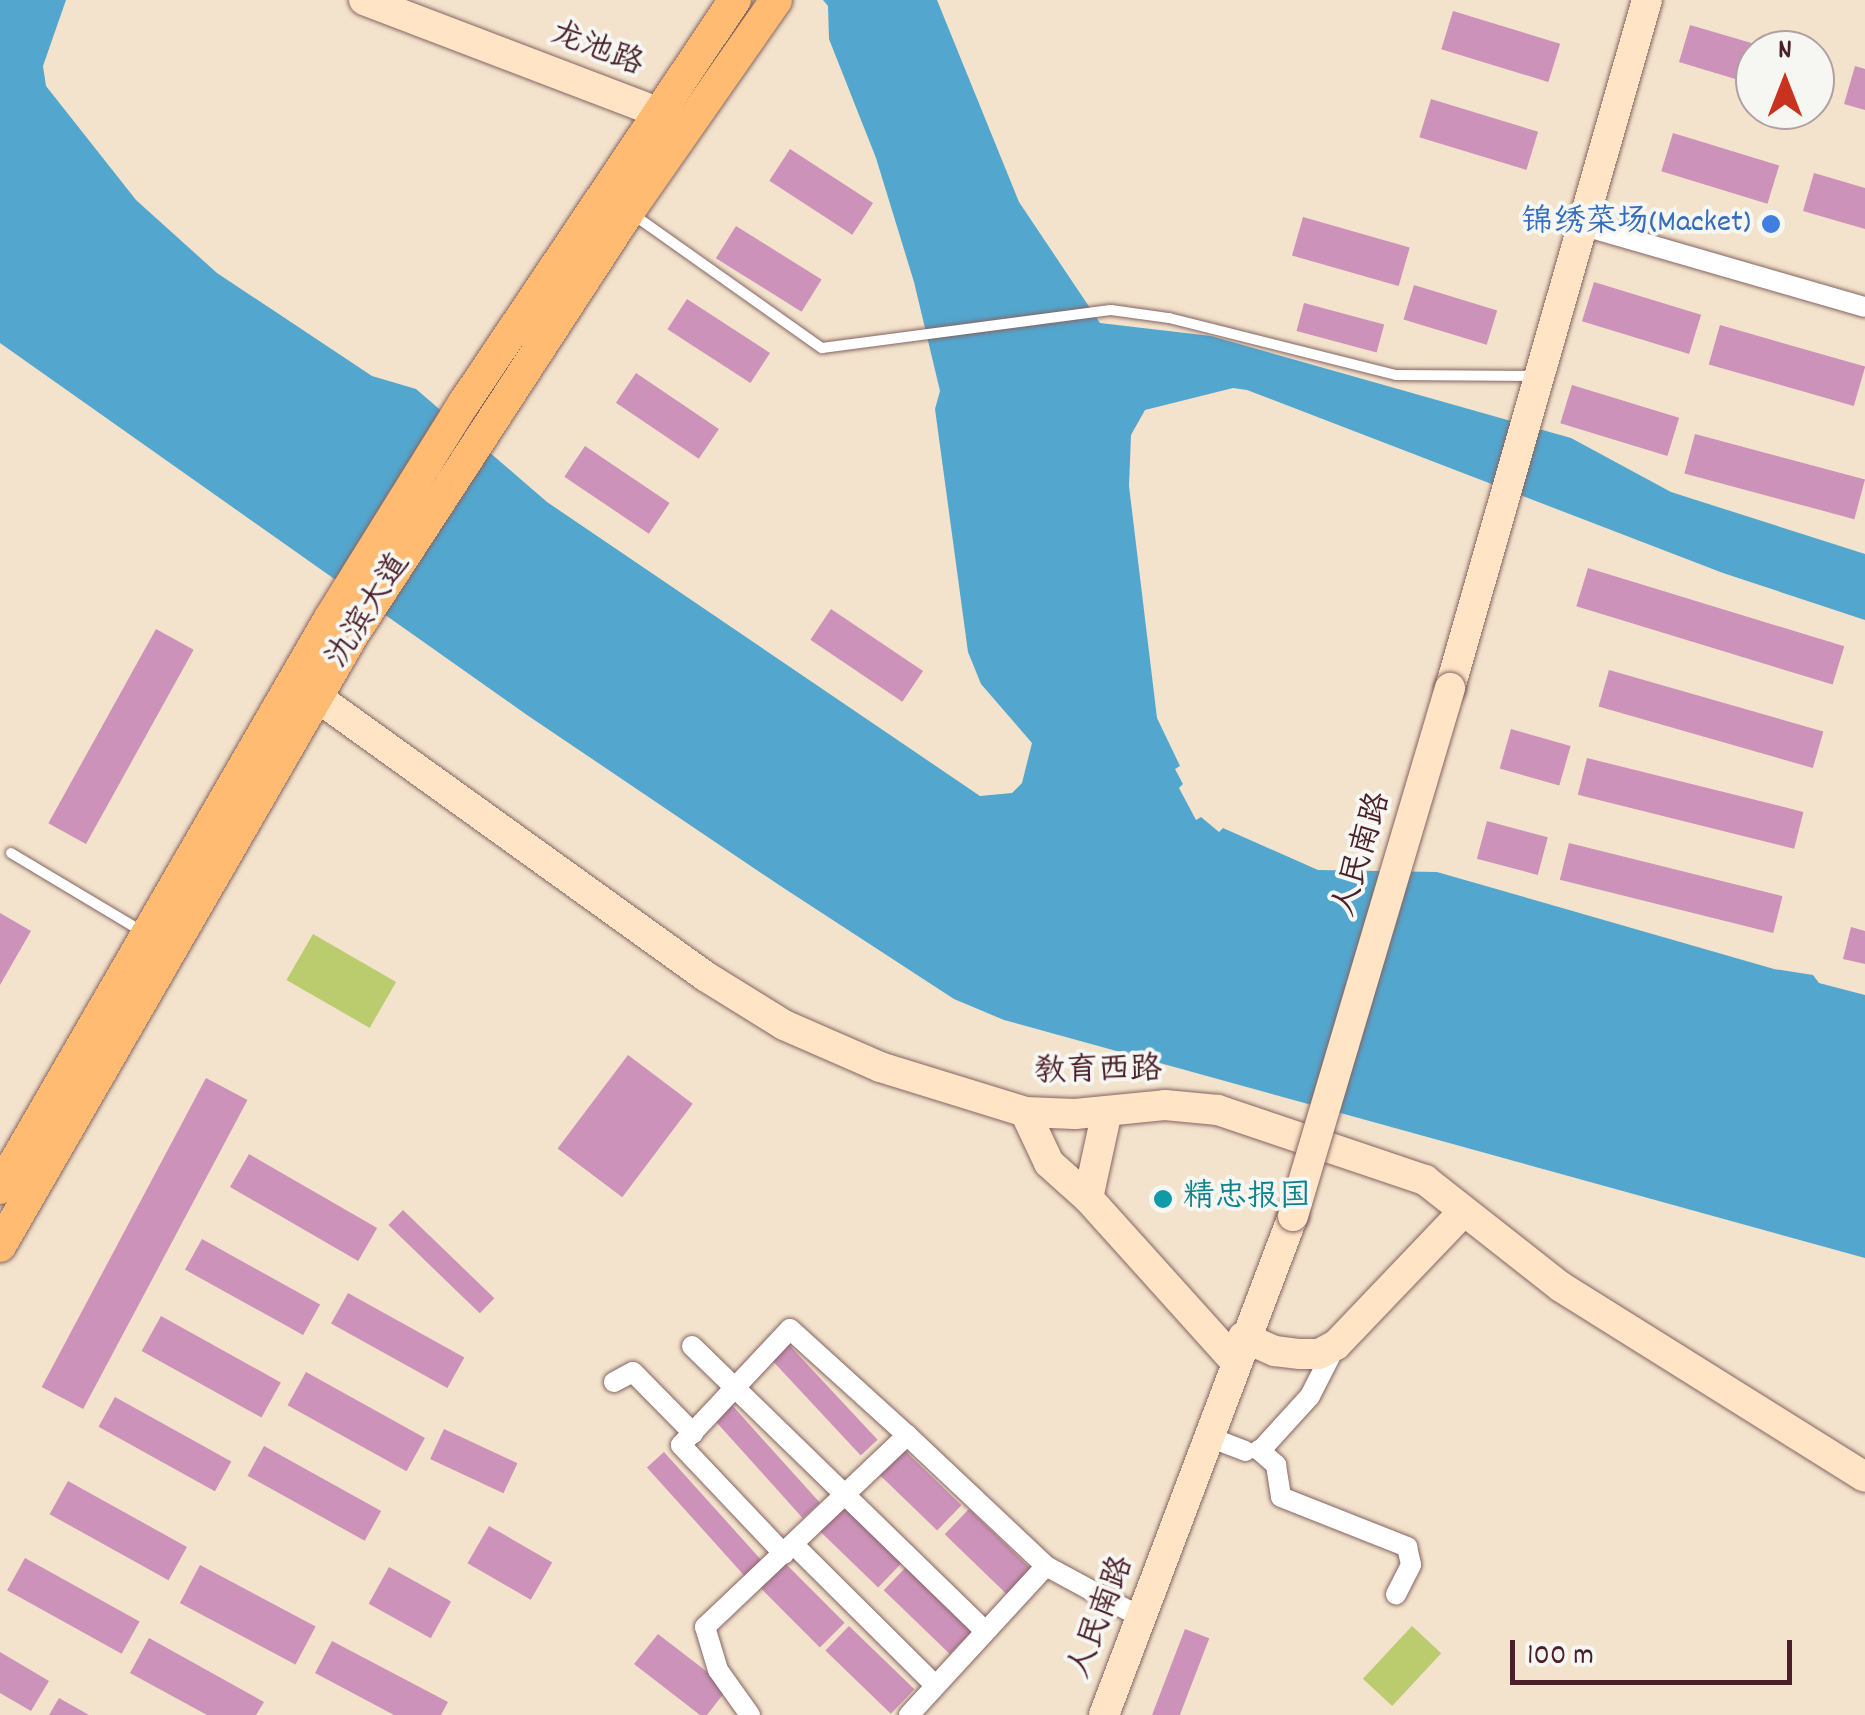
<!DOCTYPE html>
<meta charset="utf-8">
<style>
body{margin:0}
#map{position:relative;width:1865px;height:1715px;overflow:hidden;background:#f3e3cc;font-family:Dekko,"LXGW WenKai TC",sans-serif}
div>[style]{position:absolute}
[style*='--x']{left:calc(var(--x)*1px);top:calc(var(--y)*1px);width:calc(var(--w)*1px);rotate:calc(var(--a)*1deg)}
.green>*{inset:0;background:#bbcc6f;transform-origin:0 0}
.water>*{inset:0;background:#53a6ce}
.building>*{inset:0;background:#cd92ba;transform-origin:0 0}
.roads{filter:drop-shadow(0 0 2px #856463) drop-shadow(0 0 2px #856463)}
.lane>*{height:10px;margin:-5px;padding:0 5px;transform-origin:5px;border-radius:5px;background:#fff}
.street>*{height:20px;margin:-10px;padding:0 10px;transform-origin:10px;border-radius:10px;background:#fff}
.secondary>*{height:30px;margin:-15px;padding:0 15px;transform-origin:15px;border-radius:15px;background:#ffe4c6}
.primary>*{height:32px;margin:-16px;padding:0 16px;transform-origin:16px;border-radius:16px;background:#ffbb71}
.bridges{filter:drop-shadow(0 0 2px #856463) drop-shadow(0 0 2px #856463)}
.secondary-bridge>*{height:30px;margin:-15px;padding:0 15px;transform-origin:15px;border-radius:15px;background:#ffe4c6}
.dots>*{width:28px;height:28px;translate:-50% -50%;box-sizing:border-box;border:5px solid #f6f6f2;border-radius:50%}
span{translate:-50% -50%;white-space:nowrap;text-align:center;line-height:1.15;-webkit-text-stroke:8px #f6f6f2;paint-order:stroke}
.street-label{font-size:32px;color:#4a1f2b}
.shop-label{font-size:32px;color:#366cbe}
.right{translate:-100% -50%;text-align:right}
.culture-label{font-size:32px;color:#0d838f}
.left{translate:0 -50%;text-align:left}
.north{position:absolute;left:1735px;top:30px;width:100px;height:100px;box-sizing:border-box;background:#f6f6f2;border:2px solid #b1a0a2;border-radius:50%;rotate:0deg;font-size:28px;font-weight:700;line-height:40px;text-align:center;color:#4a1f2b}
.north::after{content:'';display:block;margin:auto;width:35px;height:45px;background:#c8321e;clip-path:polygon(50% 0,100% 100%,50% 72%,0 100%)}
.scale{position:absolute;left:1510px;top:1640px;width:282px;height:45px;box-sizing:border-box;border:5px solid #4a1f2b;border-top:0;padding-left:12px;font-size:30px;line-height:35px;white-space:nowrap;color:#4a1f2b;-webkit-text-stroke:8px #f6f6f2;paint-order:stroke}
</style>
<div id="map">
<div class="green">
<i style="left:313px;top:934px;width:96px;height:53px;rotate:30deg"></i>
<i style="left:1412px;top:1626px;width:40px;height:72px;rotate:43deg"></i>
</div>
<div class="water">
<i style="clip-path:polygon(0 0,66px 0,43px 66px,46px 86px,136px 200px,217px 273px,372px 376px,416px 389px,547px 502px,980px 796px,1012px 793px,1022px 783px,1032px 743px,981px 684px,968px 652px,935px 409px,940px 391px,914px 282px,876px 158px,829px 39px,828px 6px,823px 0,937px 0,1019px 202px,1100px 323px,1211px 336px,1571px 438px,1671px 492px,1865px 554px,1865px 620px,1723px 573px,1247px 390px,1233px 388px,1145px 410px,1131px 435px,1129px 486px,1157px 718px,1180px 766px,1175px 769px,1183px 784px,1179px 788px,1196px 820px,1201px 817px,1219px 832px,1223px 828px,1318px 870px,1437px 872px,1774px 969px,1813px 975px,1819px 983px,1865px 995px,1865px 1258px,1004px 1020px,954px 999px,779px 885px,527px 715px,0 343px)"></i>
</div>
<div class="building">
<i style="left:1453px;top:11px;width:112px;height:40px;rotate:17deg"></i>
<i style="clip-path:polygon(1690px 25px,1772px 49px,1755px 50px,1755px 85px,1679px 62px)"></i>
<i style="clip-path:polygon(1855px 66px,1865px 69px,1865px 110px,1844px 104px)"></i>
<i style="left:1431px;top:99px;width:112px;height:40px;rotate:17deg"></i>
<i style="left:1673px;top:133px;width:111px;height:40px;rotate:17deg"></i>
<i style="left:790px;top:149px;width:99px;height:38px;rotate:33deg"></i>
<i style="clip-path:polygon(1814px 173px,1865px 188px,1865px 229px,1803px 211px)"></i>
<i style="left:1303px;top:217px;width:111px;height:40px;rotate:16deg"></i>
<i style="left:736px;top:226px;width:101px;height:38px;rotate:32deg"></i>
<i style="left:1594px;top:282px;width:112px;height:41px;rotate:17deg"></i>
<i style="left:1414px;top:285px;width:87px;height:36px;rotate:17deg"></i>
<i style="left:687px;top:299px;width:99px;height:36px;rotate:33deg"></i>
<i style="left:1304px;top:303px;width:83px;height:29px;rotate:15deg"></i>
<i style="left:1720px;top:325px;width:151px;height:41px;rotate:16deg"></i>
<i style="left:636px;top:373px;width:100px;height:36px;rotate:34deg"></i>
<i style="left:1572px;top:385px;width:112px;height:40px;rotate:17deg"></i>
<i style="left:1695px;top:434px;width:176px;height:41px;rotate:15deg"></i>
<i style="left:585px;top:446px;width:102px;height:37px;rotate:34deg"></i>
<i style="left:1588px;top:568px;width:268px;height:40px;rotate:17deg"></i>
<i style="left:831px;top:609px;width:111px;height:37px;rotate:34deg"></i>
<i style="left:156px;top:629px;width:43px;height:222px;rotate:29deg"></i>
<i style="left:1609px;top:670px;width:223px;height:38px;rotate:16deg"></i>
<i style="left:1511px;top:729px;width:62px;height:41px;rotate:16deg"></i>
<i style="left:1587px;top:758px;width:223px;height:38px;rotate:14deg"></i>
<i style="left:1487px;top:821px;width:63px;height:39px;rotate:15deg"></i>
<i style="left:1569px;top:843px;width:220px;height:38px;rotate:14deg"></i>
<i style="clip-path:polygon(0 913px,31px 931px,0 985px)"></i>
<i style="clip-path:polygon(1851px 927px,1865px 931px,1865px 964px,1843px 959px)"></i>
<i style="left:628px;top:1055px;width:81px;height:117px;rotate:37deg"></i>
<i style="left:206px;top:1078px;width:47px;height:350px;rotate:28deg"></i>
<i style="left:249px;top:1154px;width:148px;height:38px;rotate:30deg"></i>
<i style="left:403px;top:1210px;width:127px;height:21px;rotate:44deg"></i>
<i style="left:202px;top:1239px;width:135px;height:35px;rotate:29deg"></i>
<i style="left:348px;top:1293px;width:133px;height:35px;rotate:29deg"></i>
<i style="left:161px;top:1316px;width:137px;height:40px;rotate:29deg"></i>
<i style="left:778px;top:1333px;width:146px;height:23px;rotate:47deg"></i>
<i style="left:306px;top:1372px;width:136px;height:38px;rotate:29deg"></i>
<i style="left:722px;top:1394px;width:146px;height:23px;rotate:48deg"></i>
<i style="left:115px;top:1397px;width:133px;height:34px;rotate:29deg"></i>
<i style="left:444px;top:1429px;width:81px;height:33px;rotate:25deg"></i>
<i style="left:896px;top:1442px;width:91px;height:35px;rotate:44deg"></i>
<i style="left:264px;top:1446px;width:134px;height:34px;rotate:29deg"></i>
<i style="left:664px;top:1452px;width:146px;height:23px;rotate:48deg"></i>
<i style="left:68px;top:1481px;width:136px;height:38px;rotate:29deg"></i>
<i style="left:837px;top:1499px;width:91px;height:35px;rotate:44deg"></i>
<i style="left:969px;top:1509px;width:91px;height:35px;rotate:44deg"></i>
<i style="left:489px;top:1526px;width:73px;height:43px;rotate:30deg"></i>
<i style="left:25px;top:1558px;width:131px;height:37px;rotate:29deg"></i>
<i style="left:781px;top:1559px;width:90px;height:35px;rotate:45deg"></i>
<i style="left:200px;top:1565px;width:131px;height:43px;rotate:28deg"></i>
<i style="left:908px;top:1565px;width:92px;height:35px;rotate:44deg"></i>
<i style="left:389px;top:1567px;width:71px;height:42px;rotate:29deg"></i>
<i style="left:849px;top:1626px;width:91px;height:34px;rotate:44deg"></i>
<i style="left:1185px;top:1629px;width:26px;height:92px;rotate:21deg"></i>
<i style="clip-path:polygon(658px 1634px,728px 1688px,707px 1715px,700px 1715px,634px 1664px)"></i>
<i style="clip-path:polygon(149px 1638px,264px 1702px,256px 1715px,207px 1715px,130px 1673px)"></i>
<i style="clip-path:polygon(332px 1641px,448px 1702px,441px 1715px,394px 1715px,315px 1673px)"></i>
<i style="clip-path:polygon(0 1652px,49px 1681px,31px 1711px,0 1693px)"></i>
<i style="clip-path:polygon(59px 1698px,89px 1715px,49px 1715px)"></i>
</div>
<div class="roads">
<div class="lane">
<i style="--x:631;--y:213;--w:234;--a:35.3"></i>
<i style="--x:822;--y:348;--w:291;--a:-7.5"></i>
<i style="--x:1111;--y:310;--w:59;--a:7.9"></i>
<i style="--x:1169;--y:318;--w:234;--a:14.1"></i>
<i style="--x:1396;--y:375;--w:140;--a:0.4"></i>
<i style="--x:11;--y:853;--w:154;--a:30.9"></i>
</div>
<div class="street">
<i style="--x:1584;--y:226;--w:292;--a:16.1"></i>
<i style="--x:692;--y:1346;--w:409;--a:44.2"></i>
<i style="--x:614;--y:1382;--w:21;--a:-28"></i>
<i style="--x:633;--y:1372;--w:86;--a:45.5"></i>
<i style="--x:1209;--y:1437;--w:39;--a:21"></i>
<i style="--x:1259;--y:1450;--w:23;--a:41"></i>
<i style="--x:1276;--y:1465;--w:32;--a:81"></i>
<i style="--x:1281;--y:1497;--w:136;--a:21.6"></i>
<i style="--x:1407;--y:1547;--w:18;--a:77"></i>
<i style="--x:1411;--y:1565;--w:33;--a:117"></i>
<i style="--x:1260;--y:1451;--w:74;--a:-47.7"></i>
<i style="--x:1310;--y:1396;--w:57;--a:-63"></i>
<i style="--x:794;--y:1545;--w:199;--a:44.8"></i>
<i style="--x:784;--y:1554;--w:150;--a:-133.4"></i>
<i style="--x:681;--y:1445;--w:159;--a:-46.8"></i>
<i style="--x:790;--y:1329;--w:158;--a:42.2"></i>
<i style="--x:750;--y:1715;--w:55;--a:-125.4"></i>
<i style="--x:718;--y:1670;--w:45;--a:-106.8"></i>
<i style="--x:705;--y:1627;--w:279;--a:-43.5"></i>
<i style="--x:907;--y:1435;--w:191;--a:43.3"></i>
<i style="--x:1046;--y:1566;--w:109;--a:28.4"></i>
<i style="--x:909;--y:1715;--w:202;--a:-47.4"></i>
</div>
<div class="secondary">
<i style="--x:364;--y:0;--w:337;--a:20.9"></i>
<i style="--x:296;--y:682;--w:504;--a:35.71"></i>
<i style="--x:705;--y:976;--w:93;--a:31.8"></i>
<i style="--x:784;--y:1025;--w:105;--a:23.6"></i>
<i style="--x:880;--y:1067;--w:152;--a:17.2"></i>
<i style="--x:1025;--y:1112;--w:50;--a:2.3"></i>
<i style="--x:1075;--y:1114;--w:90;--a:-5.7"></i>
<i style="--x:1165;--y:1105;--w:53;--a:5.4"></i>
<i style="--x:1218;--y:1110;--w:219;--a:18.7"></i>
<i style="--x:1425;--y:1180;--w:173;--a:38.2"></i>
<i style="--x:1561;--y:1287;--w:358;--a:32"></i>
<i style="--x:1450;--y:688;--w:716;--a:-74.02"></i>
<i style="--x:1107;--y:1111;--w:89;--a:102.3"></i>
<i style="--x:1088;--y:1198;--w:219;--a:48"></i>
<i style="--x:1025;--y:1112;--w:56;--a:64.8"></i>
<i style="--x:1049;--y:1163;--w:52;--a:41.9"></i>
<i style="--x:1243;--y:1337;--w:35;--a:24"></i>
<i style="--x:1275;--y:1351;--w:25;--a:7"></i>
<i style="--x:1300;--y:1354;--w:19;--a:0"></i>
<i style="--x:1319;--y:1354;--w:19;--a:-28"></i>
<i style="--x:1336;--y:1345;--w:184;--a:-46.3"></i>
<i style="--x:1104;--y:1715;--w:534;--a:-69.26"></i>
</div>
<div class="primary">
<i style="--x:0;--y:1188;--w:659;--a:-59.93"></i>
<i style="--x:330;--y:618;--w:253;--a:-58.1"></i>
<i style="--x:464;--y:403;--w:486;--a:-56.1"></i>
<i style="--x:0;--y:1246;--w:704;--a:-60.01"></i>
<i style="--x:352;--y:636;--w:507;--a:-56.91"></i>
<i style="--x:629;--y:211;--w:257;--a:-55.1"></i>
</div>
</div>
<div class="bridges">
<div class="secondary-bridge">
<i style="--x:1293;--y:1216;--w:551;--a:-73.44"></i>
</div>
</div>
<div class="dots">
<i style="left:1771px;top:224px;background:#3f7fe0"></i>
<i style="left:1163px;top:1199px;background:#0f9aa8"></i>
</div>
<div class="street-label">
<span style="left:596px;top:51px;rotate:21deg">龙池路</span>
<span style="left:370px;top:612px;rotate:-58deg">氿滨大道</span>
<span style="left:1364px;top:855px;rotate:-73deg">人民南路</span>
<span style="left:1098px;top:1073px;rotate:-1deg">教育西路</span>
<span style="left:1103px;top:1618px;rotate:-69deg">人民南路</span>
</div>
<div class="shop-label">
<span class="right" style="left:1751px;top:224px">锦绣菜场(Macket)</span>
</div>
<div class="culture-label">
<span class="left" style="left:1183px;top:1199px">精忠报国</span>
</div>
<div class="north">N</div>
<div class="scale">100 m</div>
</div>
